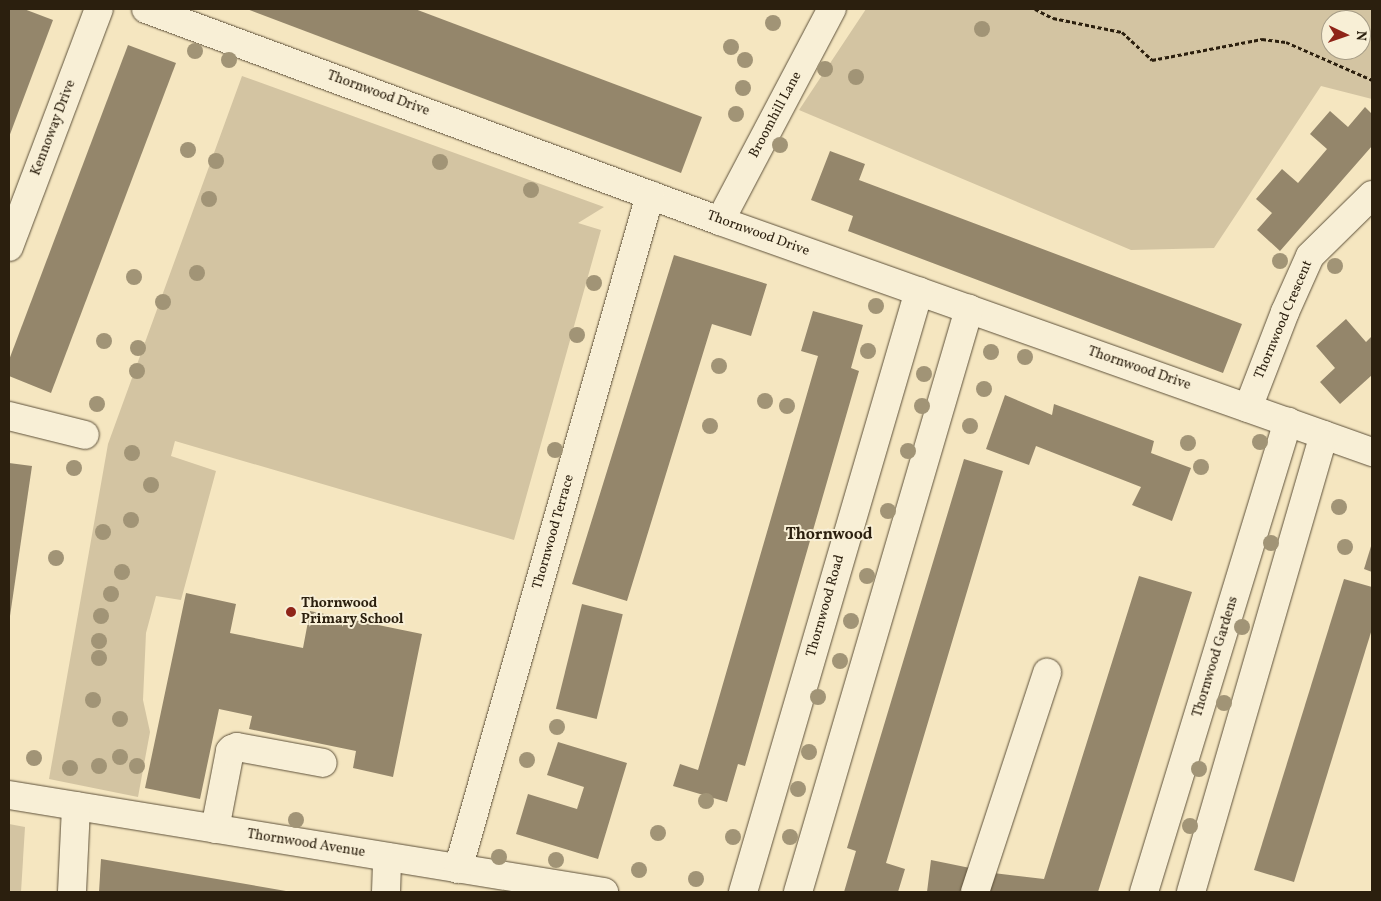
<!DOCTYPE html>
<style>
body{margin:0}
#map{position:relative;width:1381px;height:901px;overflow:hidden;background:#f5e6c0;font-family:Vollkorn,serif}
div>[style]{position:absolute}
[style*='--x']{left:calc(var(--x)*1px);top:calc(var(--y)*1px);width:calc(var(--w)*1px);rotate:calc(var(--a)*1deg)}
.green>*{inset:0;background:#d3c4a2}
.building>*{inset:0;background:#94866b;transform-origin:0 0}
.path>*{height:3px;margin-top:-1.5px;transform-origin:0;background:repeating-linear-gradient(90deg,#2b1f0e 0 4px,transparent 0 6.5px)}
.roads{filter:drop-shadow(0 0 1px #5e513a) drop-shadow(0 0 1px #5e513a)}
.minor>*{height:28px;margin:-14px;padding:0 14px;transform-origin:14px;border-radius:14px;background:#f8efd6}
.trees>*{width:16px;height:16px;margin:-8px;border-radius:50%;background:#a19476}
.dots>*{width:14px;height:14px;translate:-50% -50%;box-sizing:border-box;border:2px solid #f8efd6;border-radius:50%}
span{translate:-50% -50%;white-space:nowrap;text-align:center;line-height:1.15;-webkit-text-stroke:4px #f8efd6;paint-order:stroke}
.street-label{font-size:14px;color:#2b1f0e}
.poi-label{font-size:14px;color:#2b1f0e;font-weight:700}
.left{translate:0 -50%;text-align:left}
.quarter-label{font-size:16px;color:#2b1f0e;font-weight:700}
.frame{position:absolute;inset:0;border:10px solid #2b1f0e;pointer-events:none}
.north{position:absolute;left:1321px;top:10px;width:50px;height:50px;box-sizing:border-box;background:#f8efd6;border:1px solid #a69c86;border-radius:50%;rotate:93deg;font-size:14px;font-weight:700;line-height:20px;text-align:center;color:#2b1f0e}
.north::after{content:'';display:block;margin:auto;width:18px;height:22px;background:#8f2418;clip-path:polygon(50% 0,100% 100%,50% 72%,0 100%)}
</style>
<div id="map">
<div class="green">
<i style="clip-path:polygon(evenodd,866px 9px,1372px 9px,1372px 99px,1321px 86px,1214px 248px,1131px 250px,799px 110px,866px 9px,1331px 20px,1361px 20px,1361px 50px,1331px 50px,1331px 20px)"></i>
<i style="clip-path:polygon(242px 76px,604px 207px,578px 223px,601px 230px,514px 540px,175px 441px,171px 456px,216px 471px,181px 600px,156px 596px,146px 633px,143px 700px,150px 732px,138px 797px,49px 779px,108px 444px)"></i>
<i style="clip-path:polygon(9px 824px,25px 827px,21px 892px,9px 892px)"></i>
</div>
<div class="building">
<i style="clip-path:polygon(9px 9px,24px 9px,53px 20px,9px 137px)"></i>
<i style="clip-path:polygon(247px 9px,415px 9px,702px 117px,681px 173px)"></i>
<i style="clip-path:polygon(128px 45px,176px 63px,51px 393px,9px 376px,9px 360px)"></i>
<i style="clip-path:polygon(1365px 107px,1372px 114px,1372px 146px,1280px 251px,1257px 230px,1272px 213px,1256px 199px,1282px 169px,1298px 183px,1327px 149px,1310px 134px,1330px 111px,1348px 127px)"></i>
<i style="clip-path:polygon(830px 151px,865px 164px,859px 180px,1242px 324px,1223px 373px,848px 231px,853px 216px,811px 200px)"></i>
<i style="clip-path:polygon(674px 255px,767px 284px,751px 336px,712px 324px,627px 601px,572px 584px)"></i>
<i style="clip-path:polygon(813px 311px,863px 325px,851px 368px,859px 371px,745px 766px,738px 764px,727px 802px,673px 786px,680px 764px,698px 770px,818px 356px,801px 351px)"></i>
<i style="clip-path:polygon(1346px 319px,1366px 342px,1372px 336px,1372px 375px,1340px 404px,1320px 382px,1335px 368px,1316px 346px)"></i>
<i style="clip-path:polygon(1005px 395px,1052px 415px,1054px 404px,1154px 441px,1151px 453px,1191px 468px,1172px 521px,1132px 505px,1141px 487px,1036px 446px,1029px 465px,986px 449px)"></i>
<i style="clip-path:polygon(964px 459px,1003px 471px,886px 863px,905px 869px,898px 892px,844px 892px,856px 851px,847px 848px)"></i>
<i style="clip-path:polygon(9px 463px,32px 466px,10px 616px,9px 616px)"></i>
<i style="clip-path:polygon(1372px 543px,1372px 572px,1364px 569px)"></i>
<i style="clip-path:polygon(1139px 576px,1192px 592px,1098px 892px,979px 892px,985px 872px,1044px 879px)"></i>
<i style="clip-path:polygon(1344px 579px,1372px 587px,1372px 629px,1294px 882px,1254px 870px)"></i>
<i style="clip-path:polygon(186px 593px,236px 604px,230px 633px,303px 648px,310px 611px,422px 634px,393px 777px,353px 768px,356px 751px,249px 729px,252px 716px,219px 709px,200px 799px,145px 788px)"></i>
<i style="left:582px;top:604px;width:42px;height:108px;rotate:14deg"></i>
<i style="clip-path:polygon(558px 742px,627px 763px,598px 859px,516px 834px,528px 794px,577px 809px,584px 787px,547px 775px)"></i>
<i style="clip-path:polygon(101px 859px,286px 891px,286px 892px,99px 892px)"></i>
<i style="clip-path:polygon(931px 860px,975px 869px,968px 892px,927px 892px)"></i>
</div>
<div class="path">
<i style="--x:1035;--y:9;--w:20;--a:27"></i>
<i style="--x:1053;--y:18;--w:70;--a:11.5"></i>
<i style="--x:1122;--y:32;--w:41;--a:43"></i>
<i style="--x:1152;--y:60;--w:112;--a:-10.8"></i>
<i style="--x:1262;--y:39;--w:24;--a:7"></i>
<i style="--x:1286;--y:42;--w:94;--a:23.8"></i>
</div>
<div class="roads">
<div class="minor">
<i style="--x:146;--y:9;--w:612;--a:20.27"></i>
<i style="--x:720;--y:221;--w:692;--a:19.51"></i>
<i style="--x:720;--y:221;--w:240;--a:-62.2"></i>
<i style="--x:9;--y:247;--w:254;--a:-69.3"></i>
<i style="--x:1248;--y:408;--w:103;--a:-68.9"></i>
<i style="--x:1285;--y:312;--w:61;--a:-65.9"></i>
<i style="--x:1310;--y:256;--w:87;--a:-44.5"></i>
<i style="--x:9;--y:416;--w:78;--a:14"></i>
<i style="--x:9;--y:795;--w:603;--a:9.26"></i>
<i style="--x:215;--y:829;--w:79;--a:-79.1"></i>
<i style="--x:230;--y:751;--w:3;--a:-45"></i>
<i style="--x:232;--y:749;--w:5;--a:-22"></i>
<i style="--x:237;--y:747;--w:87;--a:10.5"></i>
<i style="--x:458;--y:869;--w:701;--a:-74.1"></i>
<i style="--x:72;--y:892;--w:86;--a:-87.3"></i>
<i style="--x:386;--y:892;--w:35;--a:-88"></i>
<i style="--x:743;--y:892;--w:626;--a:-73.68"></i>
<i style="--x:798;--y:892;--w:608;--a:-73.65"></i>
<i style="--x:975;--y:892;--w:231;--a:-71.8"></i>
<i style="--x:1144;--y:892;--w:492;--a:-73"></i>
<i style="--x:1191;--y:892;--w:476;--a:-73.8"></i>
</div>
</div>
<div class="trees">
<i style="left:773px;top:23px"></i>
<i style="left:982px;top:29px"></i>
<i style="left:731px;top:47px"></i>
<i style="left:195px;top:51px"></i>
<i style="left:229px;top:60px"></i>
<i style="left:745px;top:60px"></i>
<i style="left:825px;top:69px"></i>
<i style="left:856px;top:77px"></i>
<i style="left:743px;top:88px"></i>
<i style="left:736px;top:114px"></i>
<i style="left:780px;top:145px"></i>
<i style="left:188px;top:150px"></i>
<i style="left:216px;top:161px"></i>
<i style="left:440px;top:162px"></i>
<i style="left:531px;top:190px"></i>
<i style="left:209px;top:199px"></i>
<i style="left:1280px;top:261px"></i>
<i style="left:1335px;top:266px"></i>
<i style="left:197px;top:273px"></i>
<i style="left:134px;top:277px"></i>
<i style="left:594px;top:283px"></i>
<i style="left:163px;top:302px"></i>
<i style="left:876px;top:306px"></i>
<i style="left:577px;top:335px"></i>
<i style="left:104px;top:341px"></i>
<i style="left:138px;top:348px"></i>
<i style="left:868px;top:351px"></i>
<i style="left:991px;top:352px"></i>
<i style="left:1025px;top:357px"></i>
<i style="left:719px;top:366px"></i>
<i style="left:137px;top:371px"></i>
<i style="left:924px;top:374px"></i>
<i style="left:984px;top:389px"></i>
<i style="left:765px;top:401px"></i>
<i style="left:97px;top:404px"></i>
<i style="left:787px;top:406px"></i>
<i style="left:922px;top:406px"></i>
<i style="left:710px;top:426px"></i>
<i style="left:970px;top:426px"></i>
<i style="left:1260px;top:442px"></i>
<i style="left:1188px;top:443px"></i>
<i style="left:555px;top:450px"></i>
<i style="left:908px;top:451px"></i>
<i style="left:132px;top:453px"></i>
<i style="left:1201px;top:467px"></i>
<i style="left:74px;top:468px"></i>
<i style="left:151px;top:485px"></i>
<i style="left:1339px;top:507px"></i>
<i style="left:888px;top:511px"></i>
<i style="left:131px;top:520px"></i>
<i style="left:103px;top:532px"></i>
<i style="left:1271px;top:543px"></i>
<i style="left:1345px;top:547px"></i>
<i style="left:56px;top:558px"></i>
<i style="left:122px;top:572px"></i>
<i style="left:867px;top:576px"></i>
<i style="left:111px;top:594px"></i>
<i style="left:101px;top:616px"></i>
<i style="left:851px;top:621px"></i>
<i style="left:1242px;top:627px"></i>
<i style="left:99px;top:641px"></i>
<i style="left:99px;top:658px"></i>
<i style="left:840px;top:661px"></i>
<i style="left:818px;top:697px"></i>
<i style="left:93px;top:700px"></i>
<i style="left:1224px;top:703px"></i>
<i style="left:120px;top:719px"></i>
<i style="left:557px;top:727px"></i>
<i style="left:809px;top:752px"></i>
<i style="left:120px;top:757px"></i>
<i style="left:34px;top:758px"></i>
<i style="left:527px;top:760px"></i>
<i style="left:99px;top:766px"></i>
<i style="left:137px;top:766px"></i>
<i style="left:70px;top:768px"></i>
<i style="left:1199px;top:769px"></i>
<i style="left:798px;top:789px"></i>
<i style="left:706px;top:801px"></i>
<i style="left:296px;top:820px"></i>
<i style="left:1190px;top:826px"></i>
<i style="left:658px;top:833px"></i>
<i style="left:733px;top:837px"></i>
<i style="left:790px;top:837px"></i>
<i style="left:499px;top:857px"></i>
<i style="left:556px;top:860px"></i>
<i style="left:639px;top:870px"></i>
<i style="left:696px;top:879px"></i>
</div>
<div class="dots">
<i style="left:291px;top:612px;background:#8f2418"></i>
</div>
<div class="street-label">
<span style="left:378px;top:94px;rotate:20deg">Thornwood Drive</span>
<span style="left:776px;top:115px;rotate:-62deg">Broomhill Lane</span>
<span style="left:54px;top:128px;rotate:-69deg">Kennoway Drive</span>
<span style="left:758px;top:234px;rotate:20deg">Thornwood Drive</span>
<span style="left:1284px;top:320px;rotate:-67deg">Thornwood Crescent</span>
<span style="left:1139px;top:369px;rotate:19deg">Thornwood Drive</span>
<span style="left:554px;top:532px;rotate:-74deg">Thornwood Terrace</span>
<span style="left:826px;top:606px;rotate:-74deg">Thornwood Road</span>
<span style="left:1216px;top:657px;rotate:-73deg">Thornwood Gardens</span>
<span style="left:306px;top:844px;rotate:9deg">Thornwood Avenue</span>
</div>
<div class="poi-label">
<span class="left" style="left:301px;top:612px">Thornwood<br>Primary School</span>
</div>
<div class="quarter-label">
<span style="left:829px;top:535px">Thornwood</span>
</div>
<div class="frame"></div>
<div class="north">N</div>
</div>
